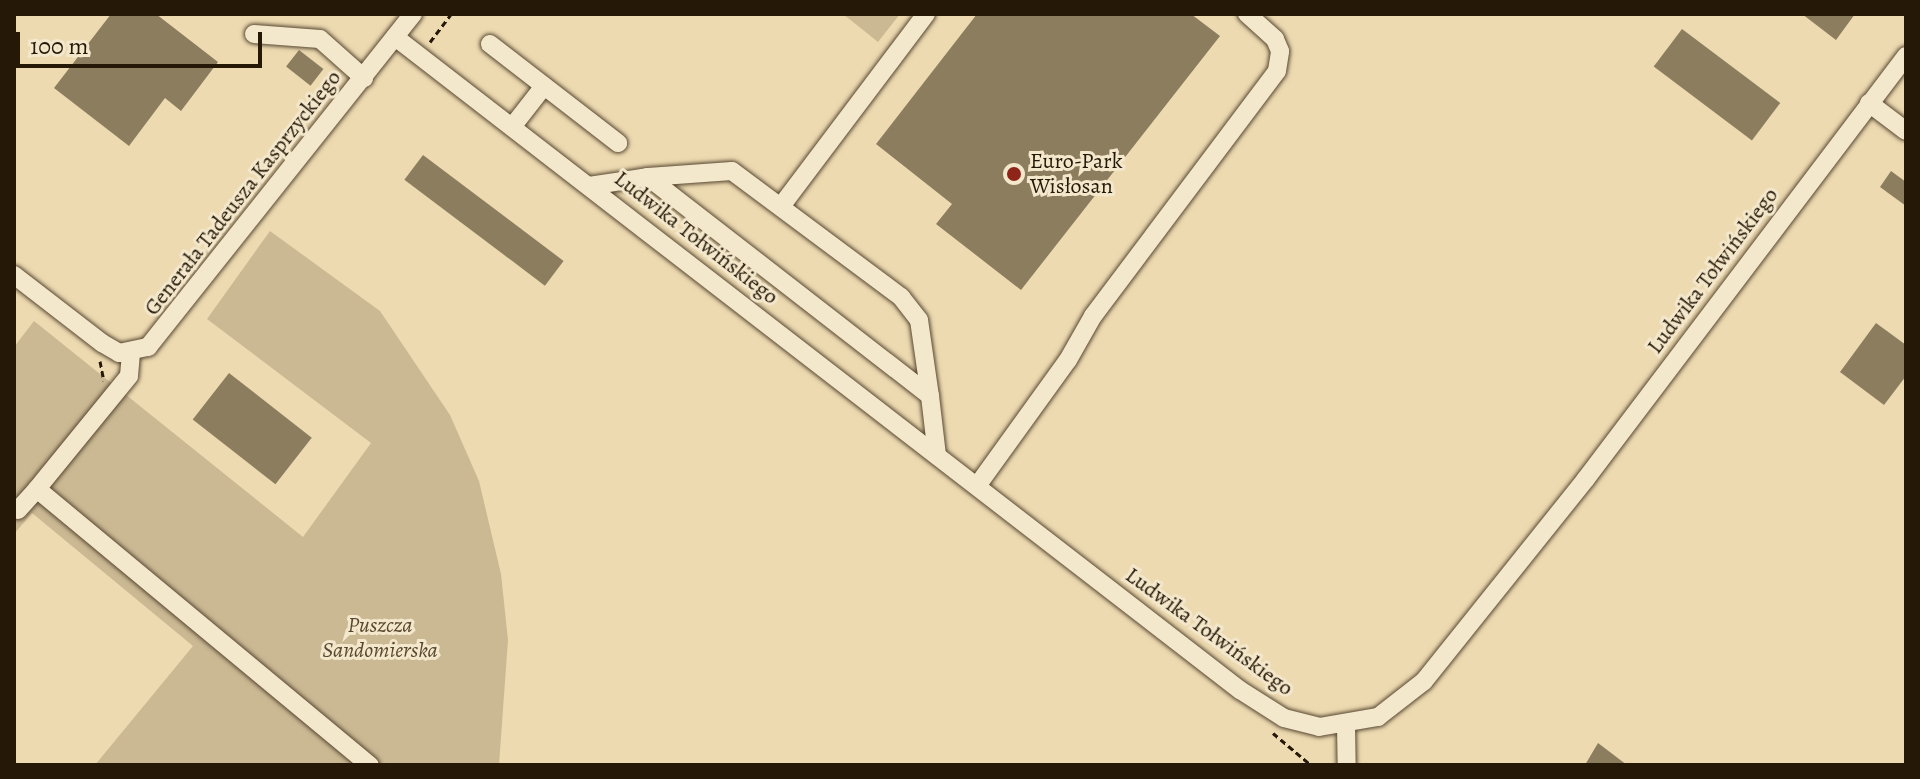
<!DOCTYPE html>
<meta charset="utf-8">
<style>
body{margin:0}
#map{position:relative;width:1920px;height:779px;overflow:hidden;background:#eddab1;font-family:Alegreya,serif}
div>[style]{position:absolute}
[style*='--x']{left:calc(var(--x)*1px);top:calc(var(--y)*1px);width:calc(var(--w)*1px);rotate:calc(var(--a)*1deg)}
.green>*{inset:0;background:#cbb994}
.building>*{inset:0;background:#8d7d5f;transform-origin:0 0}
.path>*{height:3px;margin-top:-1.5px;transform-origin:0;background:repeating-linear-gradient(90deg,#261807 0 6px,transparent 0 10px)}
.roads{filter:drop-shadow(0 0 2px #584832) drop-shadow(0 0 2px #584832)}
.minor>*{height:18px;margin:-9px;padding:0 9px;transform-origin:9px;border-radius:9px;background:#f3e7cc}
.dots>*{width:22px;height:22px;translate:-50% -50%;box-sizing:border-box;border:4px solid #f3e7cc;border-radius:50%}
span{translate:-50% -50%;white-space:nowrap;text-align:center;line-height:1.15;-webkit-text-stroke:6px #f3e7cc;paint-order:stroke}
.poi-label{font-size:22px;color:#261807}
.left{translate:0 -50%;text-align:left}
.street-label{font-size:22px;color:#261807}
.park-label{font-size:22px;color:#584831;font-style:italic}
.frame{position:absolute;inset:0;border:16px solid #261807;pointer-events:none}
.scale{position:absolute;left:16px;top:32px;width:246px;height:36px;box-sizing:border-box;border:4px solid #261807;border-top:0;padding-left:10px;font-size:24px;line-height:28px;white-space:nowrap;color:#261807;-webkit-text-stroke:6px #f3e7cc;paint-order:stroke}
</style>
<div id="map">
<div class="green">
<i style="clip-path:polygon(843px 14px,900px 14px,878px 42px)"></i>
<i style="clip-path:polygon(270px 231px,380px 311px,450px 415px,479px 481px,501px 574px,508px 640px,499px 765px,95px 765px,193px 646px,32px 513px,14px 534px,14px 347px,34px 321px,303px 537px,371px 443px,207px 319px)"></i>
</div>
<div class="building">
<i style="clip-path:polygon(111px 14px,156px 14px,218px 62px,181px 111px,165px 98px,129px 146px,54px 88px)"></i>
<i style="clip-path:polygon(977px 14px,1191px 14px,1220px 36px,1021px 290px,936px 224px,952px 204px,876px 144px)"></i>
<i style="clip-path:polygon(1802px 14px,1855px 14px,1836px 40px)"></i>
<i style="left:1682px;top:29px;width:123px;height:47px;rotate:37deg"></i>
<i style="left:299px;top:50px;width:31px;height:21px;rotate:38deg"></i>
<i style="left:423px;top:155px;width:176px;height:31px;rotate:37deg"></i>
<i style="clip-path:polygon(1891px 171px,1906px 182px,1906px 206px,1880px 187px)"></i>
<i style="clip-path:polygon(1876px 323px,1906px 345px,1906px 376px,1884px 405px,1840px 372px)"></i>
<i style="left:229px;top:373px;width:105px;height:59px;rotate:38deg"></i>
<i style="clip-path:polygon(1598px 743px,1627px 765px,1585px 765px)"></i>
</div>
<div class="path">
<i style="--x:430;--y:42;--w:35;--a:-53"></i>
<i style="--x:100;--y:361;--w:20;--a:79"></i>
<i style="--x:1273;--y:733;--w:50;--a:40.1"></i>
</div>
<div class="roads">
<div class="minor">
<i style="--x:254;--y:34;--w:66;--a:4.3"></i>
<i style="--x:320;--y:39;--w:59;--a:41.6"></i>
<i style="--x:395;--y:37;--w:1068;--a:37.7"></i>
<i style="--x:1240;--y:690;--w:52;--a:32.5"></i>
<i style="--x:1284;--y:718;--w:36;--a:14"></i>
<i style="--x:1319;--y:727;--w:60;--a:-9.6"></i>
<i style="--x:1378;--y:717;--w:58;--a:-38"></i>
<i style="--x:1424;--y:681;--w:258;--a:-51.3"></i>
<i style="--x:1585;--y:480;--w:532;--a:-52.87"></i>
<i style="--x:490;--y:44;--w:162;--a:37.7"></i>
<i style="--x:1869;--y:103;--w:46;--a:37.1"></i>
<i style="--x:512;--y:127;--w:52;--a:-52"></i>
<i style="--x:648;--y:177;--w:84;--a:-4.1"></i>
<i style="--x:732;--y:171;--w:211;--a:36.7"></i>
<i style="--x:901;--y:297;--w:29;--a:52"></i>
<i style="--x:919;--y:320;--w:77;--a:81.8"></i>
<i style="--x:589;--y:186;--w:60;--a:-8.7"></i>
<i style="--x:648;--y:177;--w:357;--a:37.8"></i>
<i style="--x:930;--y:396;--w:60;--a:83.3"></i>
<i style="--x:782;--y:205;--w:239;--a:-53"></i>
<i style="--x:14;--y:275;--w:111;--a:37.7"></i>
<i style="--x:102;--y:343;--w:20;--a:30"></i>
<i style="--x:119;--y:353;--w:30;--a:-12"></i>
<i style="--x:148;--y:347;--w:426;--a:-51.5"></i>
<i style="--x:131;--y:353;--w:23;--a:95"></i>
<i style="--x:129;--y:376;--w:146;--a:129.2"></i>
<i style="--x:37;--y:489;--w:433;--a:39.7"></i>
<i style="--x:977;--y:486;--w:155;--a:-54.2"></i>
<i style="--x:1068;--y:360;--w:51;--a:-60.4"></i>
<i style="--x:1093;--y:316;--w:306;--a:-53.1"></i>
<i style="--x:1277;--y:71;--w:20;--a:-81"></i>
<i style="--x:1280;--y:51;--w:13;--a:-113"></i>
<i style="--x:1275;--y:39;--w:38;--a:-138"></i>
<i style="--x:18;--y:510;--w:28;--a:-48"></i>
<i style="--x:1346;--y:726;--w:39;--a:89"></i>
</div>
</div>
<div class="dots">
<i style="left:1014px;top:174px;background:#8f2418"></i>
</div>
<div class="poi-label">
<span class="left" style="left:1030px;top:174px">Euro-Park<br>Wisłosan</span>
</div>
<div class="street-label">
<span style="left:243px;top:193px;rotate:-52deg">Generała Tadeusza Kasprzyckiego</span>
<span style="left:696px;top:238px;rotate:38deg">Ludwika Tołwińskiego</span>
<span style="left:1713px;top:271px;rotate:-53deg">Ludwika Tołwińskiego</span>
<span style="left:1209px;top:632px;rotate:36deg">Ludwika Tołwińskiego</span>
</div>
<div class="park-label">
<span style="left:380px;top:638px">Puszcza<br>Sandomierska</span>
</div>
<div class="frame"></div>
<div class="scale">100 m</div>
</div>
